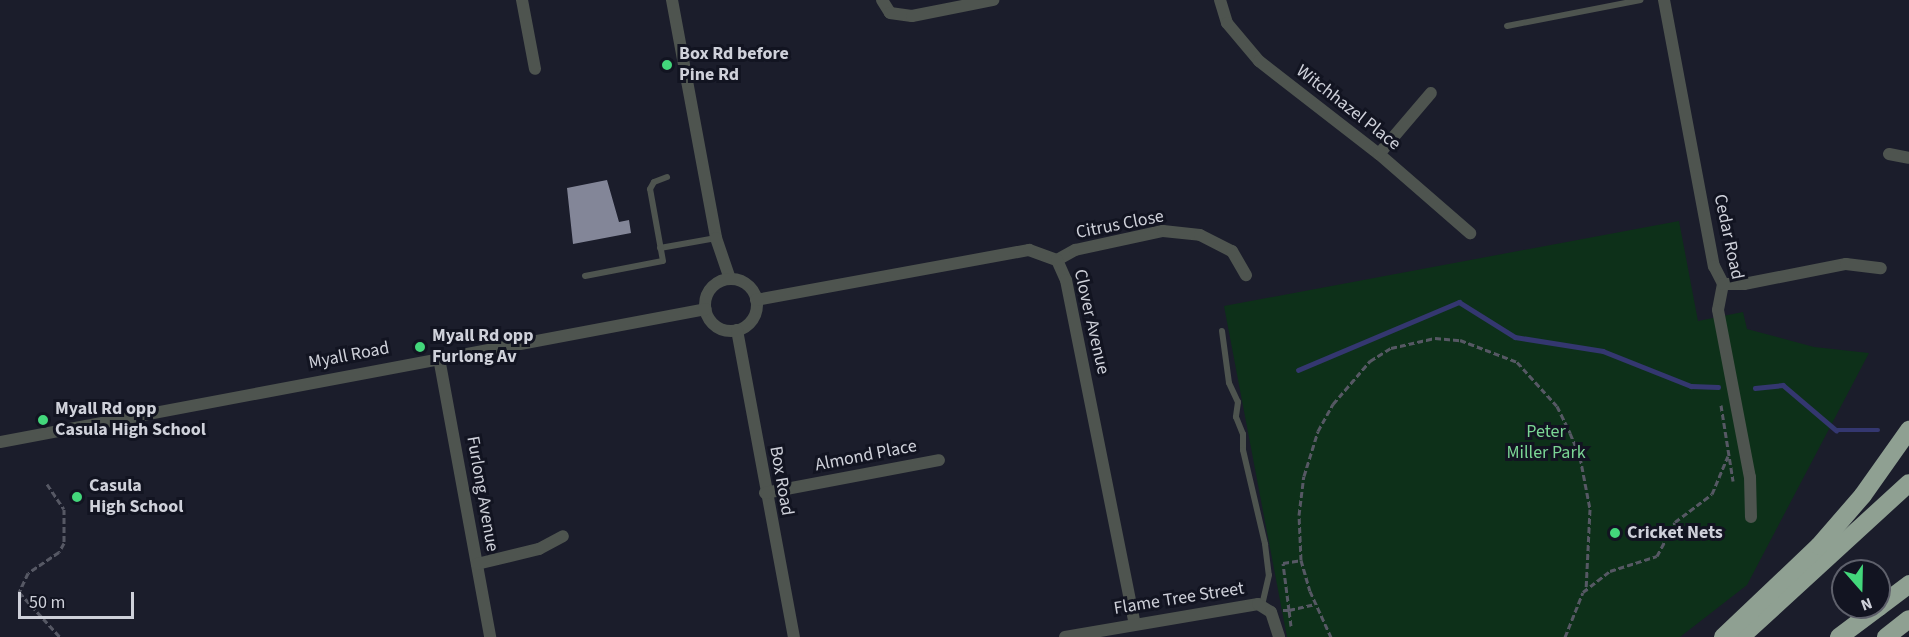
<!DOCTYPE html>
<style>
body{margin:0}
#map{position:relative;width:1909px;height:637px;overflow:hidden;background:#1b1d2b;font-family:"Source Sans 3",sans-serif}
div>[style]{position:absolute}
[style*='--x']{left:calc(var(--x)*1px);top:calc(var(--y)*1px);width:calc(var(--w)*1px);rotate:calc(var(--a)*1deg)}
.green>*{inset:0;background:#0d3019}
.stream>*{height:4.5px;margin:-2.25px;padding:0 2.25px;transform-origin:2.25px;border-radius:2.25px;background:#343770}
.building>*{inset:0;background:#838698}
.path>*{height:3px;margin-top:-1.5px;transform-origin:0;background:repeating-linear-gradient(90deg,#565864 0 6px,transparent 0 9px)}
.lane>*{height:6px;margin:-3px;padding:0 3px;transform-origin:3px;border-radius:3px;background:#4e544f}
.street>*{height:12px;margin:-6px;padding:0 6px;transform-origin:6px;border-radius:6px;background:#4e544f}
.street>.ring{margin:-6px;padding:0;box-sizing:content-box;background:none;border:12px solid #4e544f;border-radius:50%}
.highway>*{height:18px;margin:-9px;padding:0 9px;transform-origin:9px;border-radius:9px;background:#8fa092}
.dots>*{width:16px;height:16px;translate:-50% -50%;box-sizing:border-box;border:3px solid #121421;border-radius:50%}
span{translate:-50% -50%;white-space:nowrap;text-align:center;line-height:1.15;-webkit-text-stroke:6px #121421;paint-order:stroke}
.poi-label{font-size:18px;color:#cfd1da;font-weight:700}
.left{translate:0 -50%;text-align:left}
.street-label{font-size:18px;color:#cfd1da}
.park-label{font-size:18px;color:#7bd695}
.north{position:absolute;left:1831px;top:559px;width:60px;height:60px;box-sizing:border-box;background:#121421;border:2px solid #5e606b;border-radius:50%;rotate:160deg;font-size:16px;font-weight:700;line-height:24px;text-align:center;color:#cfd1da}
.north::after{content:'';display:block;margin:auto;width:21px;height:27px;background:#43d77b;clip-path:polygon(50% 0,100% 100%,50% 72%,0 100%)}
.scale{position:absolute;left:18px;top:592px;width:116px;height:27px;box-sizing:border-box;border:3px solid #cfd1da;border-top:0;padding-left:8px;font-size:18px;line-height:21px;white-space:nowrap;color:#cfd1da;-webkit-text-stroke:4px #121421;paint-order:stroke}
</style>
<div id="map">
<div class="green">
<i style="clip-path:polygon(1679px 221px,1698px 321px,1743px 312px,1747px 329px,1814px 347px,1869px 353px,1747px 585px,1680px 637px,1287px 637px,1224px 306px)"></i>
</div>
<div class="stream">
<i style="--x:1298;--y:370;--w:175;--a:-22.9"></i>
<i style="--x:1459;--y:302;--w:66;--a:32"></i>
<i style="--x:1515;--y:337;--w:89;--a:9"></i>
<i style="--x:1603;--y:351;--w:95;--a:21.7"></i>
<i style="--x:1691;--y:386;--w:27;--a:2"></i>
<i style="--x:1755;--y:388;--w:28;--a:-6"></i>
<i style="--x:1783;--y:385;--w:70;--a:40.3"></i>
<i style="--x:1836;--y:430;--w:42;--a:0"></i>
</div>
<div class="building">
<i style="clip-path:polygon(607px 180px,619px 222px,629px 220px,631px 233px,573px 244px,567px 188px)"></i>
</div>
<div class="path">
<i style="--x:1721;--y:405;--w:77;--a:81"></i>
<i style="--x:47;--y:484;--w:30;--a:56"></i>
<i style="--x:64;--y:509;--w:34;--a:90"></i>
<i style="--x:64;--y:543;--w:10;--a:119"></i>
<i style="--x:59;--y:552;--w:37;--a:146"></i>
<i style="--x:28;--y:573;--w:21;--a:115"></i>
<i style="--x:19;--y:592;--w:61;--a:47.7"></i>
<i style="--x:1301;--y:560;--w:45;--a:-92.5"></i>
<i style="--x:1299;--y:515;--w:39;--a:-83"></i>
<i style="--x:1304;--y:476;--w:47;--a:-72.7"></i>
<i style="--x:1318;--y:431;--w:31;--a:-61"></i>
<i style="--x:1333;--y:404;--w:57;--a:-49.3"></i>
<i style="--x:1370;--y:361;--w:25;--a:-32"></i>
<i style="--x:1391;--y:348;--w:45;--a:-12.8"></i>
<i style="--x:1435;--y:338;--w:25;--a:5"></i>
<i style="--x:1460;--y:340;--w:61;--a:21.1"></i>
<i style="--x:1517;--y:362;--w:59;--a:47.7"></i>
<i style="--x:1557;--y:406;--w:30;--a:64"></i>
<i style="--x:1570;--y:433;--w:26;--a:67"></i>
<i style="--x:1580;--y:457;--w:53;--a:79.1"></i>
<i style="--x:1590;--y:509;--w:82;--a:92.8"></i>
<i style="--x:1283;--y:610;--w:6;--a:0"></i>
<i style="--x:1289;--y:610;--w:47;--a:-97.3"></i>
<i style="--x:1283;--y:563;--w:18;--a:-9"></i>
<i style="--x:1301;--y:560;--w:32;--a:74"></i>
<i style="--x:1310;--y:591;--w:51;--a:65.5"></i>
<i style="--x:1291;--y:626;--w:16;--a:-97"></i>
<i style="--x:1289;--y:610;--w:27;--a:-13"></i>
<i style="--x:1565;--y:637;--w:48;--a:-68.2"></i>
<i style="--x:1583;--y:592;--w:34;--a:-38"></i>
<i style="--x:1610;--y:571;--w:49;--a:-17.7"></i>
<i style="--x:1657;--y:556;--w:38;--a:-62"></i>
<i style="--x:1675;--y:522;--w:46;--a:-37.1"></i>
<i style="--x:1712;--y:494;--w:41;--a:-67.2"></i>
</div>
<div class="lane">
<i style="--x:1507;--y:26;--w:136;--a:-11"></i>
<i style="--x:660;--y:248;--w:57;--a:-10.1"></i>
<i style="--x:585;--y:276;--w:79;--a:-10.9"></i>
<i style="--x:663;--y:261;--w:73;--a:-100.2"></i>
<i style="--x:650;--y:189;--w:8;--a:-60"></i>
<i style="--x:654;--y:182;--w:14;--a:-21"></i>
<i style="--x:1222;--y:331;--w:52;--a:82.3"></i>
<i style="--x:1229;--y:383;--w:21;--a:65"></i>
<i style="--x:1238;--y:402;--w:15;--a:98"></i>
<i style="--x:1236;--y:417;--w:18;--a:68"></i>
<i style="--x:1243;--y:434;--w:16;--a:90"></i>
<i style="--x:1243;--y:450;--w:97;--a:76.8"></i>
<i style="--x:1265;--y:544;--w:31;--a:83"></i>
<i style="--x:1269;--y:575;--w:32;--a:103"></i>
</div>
<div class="street">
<i style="--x:522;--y:0;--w:70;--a:79.3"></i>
<i style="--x:672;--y:0;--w:242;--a:79.5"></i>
<i style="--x:716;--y:238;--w:43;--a:71.1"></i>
<i style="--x:882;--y:0;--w:15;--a:58"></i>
<i style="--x:890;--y:13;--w:22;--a:8"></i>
<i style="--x:912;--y:16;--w:83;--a:-11.2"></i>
<i style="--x:1220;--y:0;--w:24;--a:73"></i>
<i style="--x:1227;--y:23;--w:50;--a:49.9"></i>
<i style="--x:1259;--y:61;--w:152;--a:37.8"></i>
<i style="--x:1379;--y:154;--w:121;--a:41"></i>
<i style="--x:1664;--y:0;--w:271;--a:79.4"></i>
<i style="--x:1714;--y:266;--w:20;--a:63"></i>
<i style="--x:1723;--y:284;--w:26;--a:101"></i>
<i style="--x:1718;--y:310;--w:170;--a:79.2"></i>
<i style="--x:1750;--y:477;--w:40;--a:88.6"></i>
<i style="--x:1379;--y:154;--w:80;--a:-49.6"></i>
<i style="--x:1889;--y:154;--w:20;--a:11"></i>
<i style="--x:1057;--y:260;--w:21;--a:-29"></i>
<i style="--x:1075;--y:250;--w:90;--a:-12.2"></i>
<i style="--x:1163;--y:231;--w:37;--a:6"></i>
<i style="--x:1200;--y:235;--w:36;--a:27"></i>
<i style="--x:1232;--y:251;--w:28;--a:60"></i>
<i class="ring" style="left:705px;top:279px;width:40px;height:40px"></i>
<i style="--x:1723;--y:284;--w:21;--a:0"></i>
<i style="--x:1744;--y:284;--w:104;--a:-11.1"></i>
<i style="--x:1846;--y:264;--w:35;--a:7"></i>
<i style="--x:756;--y:300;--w:278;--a:-10.4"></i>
<i style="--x:1029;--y:250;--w:30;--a:20"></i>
<i style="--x:1057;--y:260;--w:22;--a:66"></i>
<i style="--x:1066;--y:280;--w:351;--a:78.7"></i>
<i style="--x:737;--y:330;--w:312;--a:79.5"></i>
<i style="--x:439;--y:358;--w:284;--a:79.6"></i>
<i style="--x:0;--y:442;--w:718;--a:-10.67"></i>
<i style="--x:765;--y:493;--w:177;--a:-10.7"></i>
<i style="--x:477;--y:564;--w:64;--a:-13.6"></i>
<i style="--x:539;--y:549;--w:27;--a:-28"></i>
<i style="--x:1065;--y:637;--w:196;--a:-9.7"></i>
<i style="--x:1258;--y:604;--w:15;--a:32"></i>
<i style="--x:1271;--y:612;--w:26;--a:72"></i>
</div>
<div class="highway">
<i style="--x:1879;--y:607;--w:38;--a:-37"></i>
<i style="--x:1742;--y:636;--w:226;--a:-42.5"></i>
<i style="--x:1723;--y:637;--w:132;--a:-43.5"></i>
<i style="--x:1819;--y:546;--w:67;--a:-49.2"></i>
<i style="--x:1863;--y:495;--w:80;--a:-54.7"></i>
<i style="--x:1839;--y:637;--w:50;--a:-36.9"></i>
<i style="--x:1886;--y:637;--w:29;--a:-38"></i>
</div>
<div class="dots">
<i style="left:667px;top:65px;background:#43d77b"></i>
<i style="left:420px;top:347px;background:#43d77b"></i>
<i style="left:43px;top:420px;background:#43d77b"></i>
<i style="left:77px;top:497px;background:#43d77b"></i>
<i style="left:1615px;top:533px;background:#43d77b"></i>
</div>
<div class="poi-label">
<span class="left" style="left:679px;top:65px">Box Rd before<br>Pine Rd</span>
<span class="left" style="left:432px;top:347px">Myall Rd opp<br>Furlong Av</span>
<span class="left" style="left:55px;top:420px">Myall Rd opp<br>Casula High School</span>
<span class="left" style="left:89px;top:497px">Casula<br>High School</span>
<span class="left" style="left:1627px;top:533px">Cricket Nets</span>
</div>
<div class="street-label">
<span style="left:1348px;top:108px;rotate:38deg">Witchhazel Place</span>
<span style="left:1120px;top:225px;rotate:-11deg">Citrus Close</span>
<span style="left:1728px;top:237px;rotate:78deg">Cedar Road</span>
<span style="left:1091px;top:322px;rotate:77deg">Clover Avenue</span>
<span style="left:349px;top:356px;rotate:-11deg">Myall Road</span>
<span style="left:866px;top:456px;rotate:-11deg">Almond Place</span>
<span style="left:781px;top:481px;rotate:80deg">Box Road</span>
<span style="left:482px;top:494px;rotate:80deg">Furlong Avenue</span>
<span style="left:1179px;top:599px;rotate:-9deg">Flame Tree Street</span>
</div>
<div class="park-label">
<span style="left:1546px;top:443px">Peter<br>Miller Park</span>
</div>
<div class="north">N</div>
<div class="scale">50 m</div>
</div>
